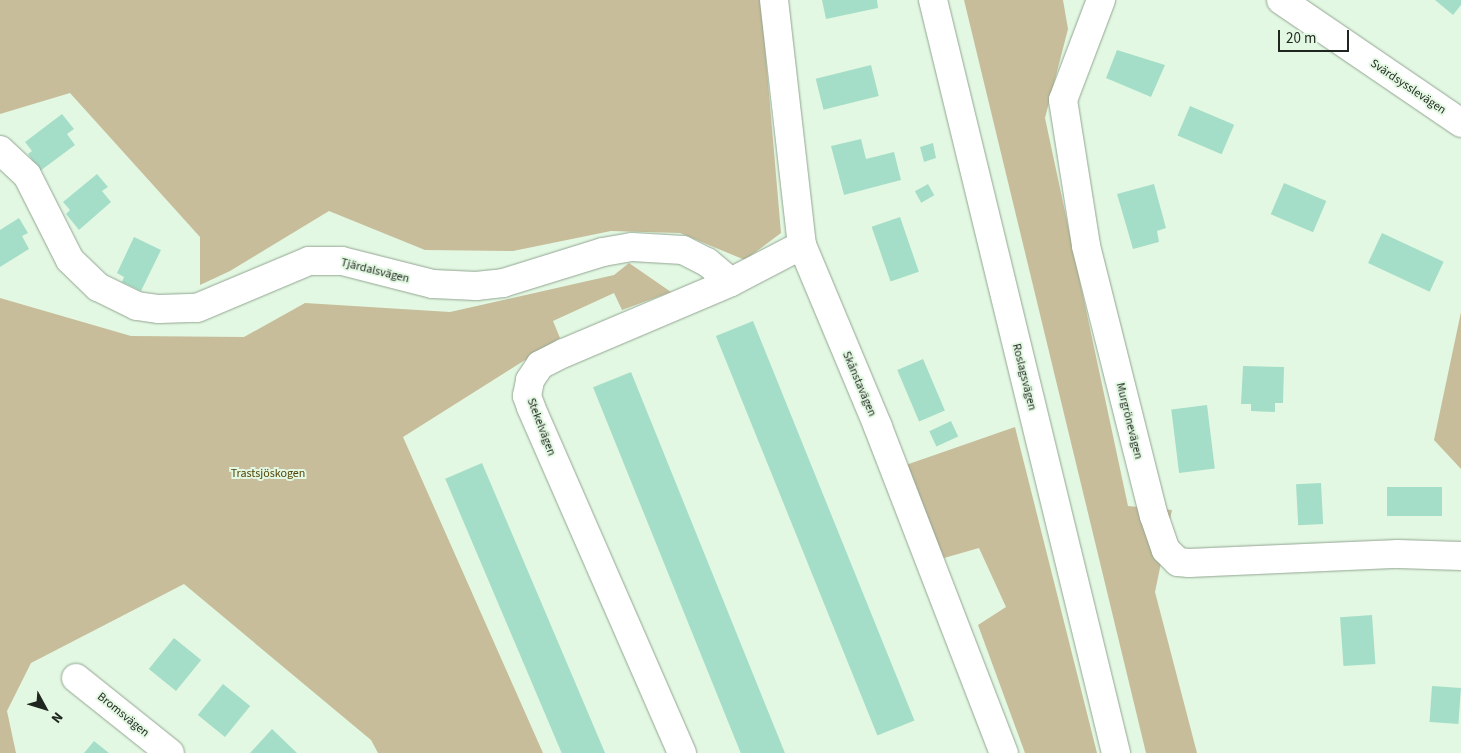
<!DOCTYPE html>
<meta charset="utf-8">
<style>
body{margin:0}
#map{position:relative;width:1461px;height:753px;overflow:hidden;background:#e3f8e3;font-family:"Source Sans 3",sans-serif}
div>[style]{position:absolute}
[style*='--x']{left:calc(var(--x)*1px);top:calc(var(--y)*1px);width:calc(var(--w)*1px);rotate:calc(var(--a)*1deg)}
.green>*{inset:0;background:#c7bd9a}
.building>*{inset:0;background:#a5dec8;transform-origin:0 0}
.roads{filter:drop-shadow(0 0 1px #92a592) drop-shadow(0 0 1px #92a592)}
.minor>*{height:28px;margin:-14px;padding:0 14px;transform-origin:14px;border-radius:14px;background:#fff}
.major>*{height:28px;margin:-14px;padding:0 14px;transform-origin:14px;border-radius:14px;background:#fff}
span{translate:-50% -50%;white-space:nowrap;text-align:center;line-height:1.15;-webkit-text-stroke:4px #e3f8e3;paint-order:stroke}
.street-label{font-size:12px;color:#1f261f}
.park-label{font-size:12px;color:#524406}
.north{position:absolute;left:20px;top:683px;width:50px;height:50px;-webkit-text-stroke:4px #e3f8e3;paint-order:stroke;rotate:129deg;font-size:14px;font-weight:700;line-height:20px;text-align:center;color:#1f261f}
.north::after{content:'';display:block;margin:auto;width:18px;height:22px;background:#1f261f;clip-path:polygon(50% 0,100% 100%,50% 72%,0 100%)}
.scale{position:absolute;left:1278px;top:30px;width:71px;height:22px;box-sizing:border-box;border:2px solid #1f261f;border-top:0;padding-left:6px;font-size:15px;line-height:18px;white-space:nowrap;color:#1f261f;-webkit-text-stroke:4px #e3f8e3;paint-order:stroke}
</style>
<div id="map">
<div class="green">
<i style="clip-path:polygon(0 0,761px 0,781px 233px,745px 260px,680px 233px,611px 231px,513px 251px,425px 250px,329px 211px,230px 271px,200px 285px,200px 237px,70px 93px,0 114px)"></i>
<i style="clip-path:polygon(964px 0,1063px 0,1068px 29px,1045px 118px,1128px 506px,1172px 510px,1155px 592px,1197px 753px,1146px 753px)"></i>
<i style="clip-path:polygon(629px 263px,671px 292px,622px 310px,614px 293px,553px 321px,560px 338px,403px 437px,543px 753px,378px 753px,371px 740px,184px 584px,31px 663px,7px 711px,16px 753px,0 753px,0 298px,131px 336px,244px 337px,305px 303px,450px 312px,614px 275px)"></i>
<i style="clip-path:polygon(1461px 312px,1461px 469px,1434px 440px)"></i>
<i style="clip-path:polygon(1015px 427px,1097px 753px,1025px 753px,978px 625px,1006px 607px,979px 548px,944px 558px,903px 466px)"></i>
</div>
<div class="building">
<i style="clip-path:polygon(822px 0,877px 0,878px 8px,826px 19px)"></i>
<i style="clip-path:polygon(1435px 0,1461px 0,1461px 5px,1453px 15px)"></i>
<i style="clip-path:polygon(1117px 50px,1165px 65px,1151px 97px,1106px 78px)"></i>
<i style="left:871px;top:65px;width:32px;height:57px;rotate:76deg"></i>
<i style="left:1190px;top:106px;width:48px;height:32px;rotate:23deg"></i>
<i style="clip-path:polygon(62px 114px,74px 129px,67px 134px,75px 145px,40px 171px,28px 154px,32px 151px,25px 142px)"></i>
<i style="clip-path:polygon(861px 139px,866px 159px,894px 152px,901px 180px,844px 195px,831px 146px)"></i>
<i style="clip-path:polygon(933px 143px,936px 158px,924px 162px,920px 147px)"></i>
<i style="clip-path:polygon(97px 174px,108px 187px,102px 191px,111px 202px,79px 230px,66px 214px,70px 210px,63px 202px)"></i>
<i style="left:1284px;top:183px;width:46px;height:34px;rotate:23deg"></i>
<i style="left:928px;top:184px;width:13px;height:15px;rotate:61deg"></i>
<i style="clip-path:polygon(1154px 184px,1166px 228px,1157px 231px,1159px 242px,1133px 249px,1117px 194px)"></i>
<i style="left:900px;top:217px;width:58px;height:30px;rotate:71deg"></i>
<i style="clip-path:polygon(19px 218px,28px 233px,22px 236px,29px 249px,0 267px,0 230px)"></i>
<i style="left:1382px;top:233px;width:68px;height:33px;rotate:25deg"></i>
<i style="clip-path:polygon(134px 237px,161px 250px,141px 291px,122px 282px,124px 277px,117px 273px)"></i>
<i style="left:753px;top:321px;width:431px;height:40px;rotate:68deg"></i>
<i style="left:923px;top:359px;width:56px;height:28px;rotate:67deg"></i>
<i style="clip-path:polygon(1243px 366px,1284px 367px,1283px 403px,1275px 403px,1275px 412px,1251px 411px,1251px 404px,1241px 404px)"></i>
<i style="left:631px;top:372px;width:412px;height:41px;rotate:68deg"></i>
<i style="left:1207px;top:405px;width:64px;height:36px;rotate:83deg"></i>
<i style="left:951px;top:421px;width:17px;height:24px;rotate:65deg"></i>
<i style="left:482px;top:463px;width:315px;height:40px;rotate:67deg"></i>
<i style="left:1321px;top:483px;width:41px;height:25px;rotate:87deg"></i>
<i style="left:1442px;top:487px;width:29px;height:55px;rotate:90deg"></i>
<i style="left:1372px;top:615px;width:49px;height:32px;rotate:86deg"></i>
<i style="left:174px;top:638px;width:35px;height:40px;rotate:39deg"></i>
<i style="left:223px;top:684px;width:35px;height:40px;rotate:39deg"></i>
<i style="left:1432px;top:686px;width:29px;height:36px;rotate:4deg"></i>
<i style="clip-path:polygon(272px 729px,297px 753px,250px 753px)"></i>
<i style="clip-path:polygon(94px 741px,109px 753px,84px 753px)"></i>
</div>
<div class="roads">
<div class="minor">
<i style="--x:774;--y:0;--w:247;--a:83.5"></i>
<i style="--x:802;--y:245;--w:197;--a:67.3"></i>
<i style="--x:878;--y:427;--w:350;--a:68.9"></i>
<i style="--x:1101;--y:0;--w:107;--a:110.8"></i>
<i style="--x:1063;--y:100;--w:148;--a:81"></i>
<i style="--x:1086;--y:246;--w:278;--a:75.9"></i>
<i style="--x:1154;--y:516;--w:36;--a:71"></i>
<i style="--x:1166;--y:550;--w:17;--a:45"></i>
<i style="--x:1178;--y:562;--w:11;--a:5"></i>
<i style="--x:1189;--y:563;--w:209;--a:-2.5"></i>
<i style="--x:1398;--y:554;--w:63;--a:1.8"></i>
<i style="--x:1281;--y:0;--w:218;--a:34.3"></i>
<i style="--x:0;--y:150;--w:37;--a:43"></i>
<i style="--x:27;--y:175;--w:95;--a:63.2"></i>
<i style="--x:70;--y:260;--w:39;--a:44"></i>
<i style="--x:98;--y:287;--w:43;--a:26"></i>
<i style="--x:137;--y:306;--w:22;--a:8"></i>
<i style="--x:159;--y:309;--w:38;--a:-2"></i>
<i style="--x:197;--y:308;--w:121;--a:-22.8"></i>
<i style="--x:309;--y:261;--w:33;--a:0"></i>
<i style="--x:342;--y:261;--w:94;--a:14.2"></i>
<i style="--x:433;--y:284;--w:43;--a:2.7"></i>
<i style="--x:476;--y:286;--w:27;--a:-6"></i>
<i style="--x:503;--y:283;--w:105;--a:-17.2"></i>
<i style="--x:603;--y:252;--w:29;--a:-10"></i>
<i style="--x:632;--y:247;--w:51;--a:3.4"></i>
<i style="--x:683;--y:250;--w:27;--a:27"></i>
<i style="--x:707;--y:262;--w:31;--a:40"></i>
<i style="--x:76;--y:678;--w:120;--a:38.6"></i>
<i style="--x:682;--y:753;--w:378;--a:-113.6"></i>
<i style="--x:531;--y:407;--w:12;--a:-110"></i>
<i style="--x:527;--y:396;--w:16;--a:-79"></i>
<i style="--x:530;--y:380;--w:18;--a:-56"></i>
<i style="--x:540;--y:365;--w:27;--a:-27"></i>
<i style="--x:564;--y:353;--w:181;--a:-23"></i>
<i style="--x:731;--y:282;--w:80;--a:-27.5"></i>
</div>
<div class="major">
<i style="--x:933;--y:0;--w:775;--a:76.34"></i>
</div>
</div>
<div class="street-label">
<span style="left:1408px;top:87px;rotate:34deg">Svärdsysslevägen</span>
<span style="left:375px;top:271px;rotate:14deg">Tjärdalsvägen</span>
<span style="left:1024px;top:377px;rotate:76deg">Roslagsvägen</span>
<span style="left:859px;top:384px;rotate:67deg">Skånstavägen</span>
<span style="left:1129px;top:421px;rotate:76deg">Murgrönevägen</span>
<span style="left:541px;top:427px;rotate:69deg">Stekelvägen</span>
<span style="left:123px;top:715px;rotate:39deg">Bromsvägen</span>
</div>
<div class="park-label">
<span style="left:268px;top:474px">Trastsjöskogen</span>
</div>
<div class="north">N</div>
<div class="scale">20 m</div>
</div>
